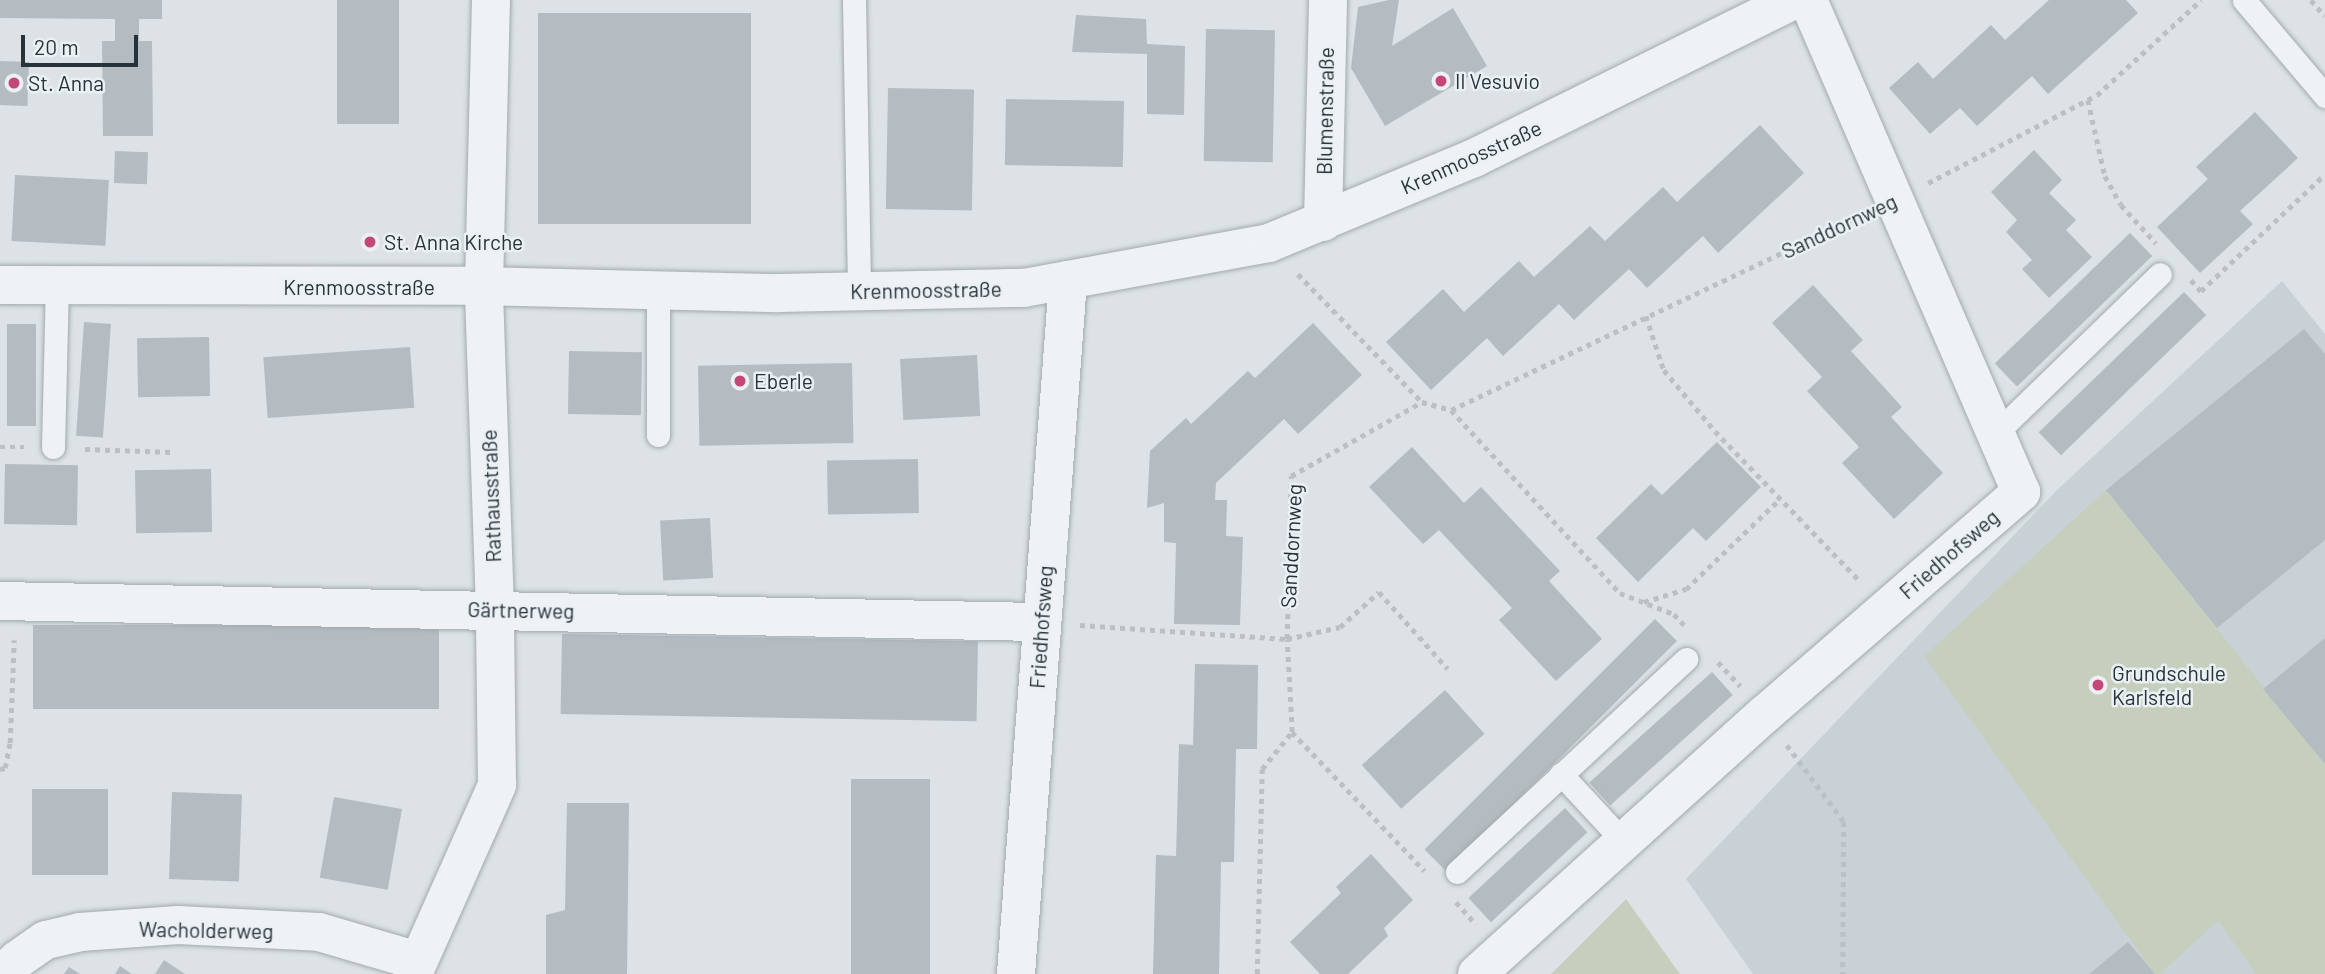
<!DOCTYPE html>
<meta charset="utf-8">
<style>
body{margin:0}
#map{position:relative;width:2325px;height:974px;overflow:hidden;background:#dce2e5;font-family:Barlow,sans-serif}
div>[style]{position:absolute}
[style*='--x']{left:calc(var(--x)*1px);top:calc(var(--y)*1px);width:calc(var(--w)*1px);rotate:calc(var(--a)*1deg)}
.built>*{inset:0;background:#cad1d6}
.green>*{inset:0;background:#c6cfbe}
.building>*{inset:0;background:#b4bcc2;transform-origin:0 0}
.path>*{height:4.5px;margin-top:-2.25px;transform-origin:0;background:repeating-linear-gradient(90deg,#bbc0c4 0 5px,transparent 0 10px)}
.roads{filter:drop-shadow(0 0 2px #a2aaae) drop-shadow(0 0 2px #a2aaae)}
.service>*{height:23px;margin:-11.5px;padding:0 11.5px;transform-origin:11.5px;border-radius:11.5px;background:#eff2f4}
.minor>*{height:38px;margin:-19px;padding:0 19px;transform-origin:19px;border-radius:19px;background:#eff2f4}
.dots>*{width:19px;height:19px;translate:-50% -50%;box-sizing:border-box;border:4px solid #ebf0f3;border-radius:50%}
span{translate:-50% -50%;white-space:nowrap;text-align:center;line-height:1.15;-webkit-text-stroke:5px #ebf0f3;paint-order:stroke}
.poi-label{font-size:21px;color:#27323a}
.left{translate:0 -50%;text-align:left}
.street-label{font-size:21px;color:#27323a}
.scale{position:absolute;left:21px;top:35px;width:117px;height:32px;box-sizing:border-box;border:4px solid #27323a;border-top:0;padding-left:9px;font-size:21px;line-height:24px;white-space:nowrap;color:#27323a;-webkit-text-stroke:5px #ebf0f3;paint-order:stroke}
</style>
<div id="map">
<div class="built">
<i style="clip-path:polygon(2282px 281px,2325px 334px,2325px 974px,1753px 974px,1686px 879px,2056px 491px)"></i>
</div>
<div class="green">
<i style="clip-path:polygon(2106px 490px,2325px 764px,2325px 974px,2256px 974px,2218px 921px,2160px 974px,2155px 974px,1924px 656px)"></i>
<i style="clip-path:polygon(1626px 899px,1680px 974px,1551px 974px)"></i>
</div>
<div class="building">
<i style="clip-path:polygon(0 0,162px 0,162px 19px,139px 19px,139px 41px,152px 41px,153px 136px,103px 136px,102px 41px,115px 41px,115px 19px,0 18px)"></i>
<i style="left:337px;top:0;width:62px;height:124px"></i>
<i style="clip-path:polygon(1389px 0,1399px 0,1392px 46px,1453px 8px,1487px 66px,1385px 126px,1351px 68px,1358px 7px)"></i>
<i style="clip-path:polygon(2049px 0,2126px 0,2138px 13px,2048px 94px,2032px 76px,1977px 126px,1960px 108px,1930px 134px,1889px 88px,1918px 62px,1933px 79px,1991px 25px,2005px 40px)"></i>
<i style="left:538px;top:13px;width:213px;height:211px"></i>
<i style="clip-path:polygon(1076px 15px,1146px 19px,1147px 44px,1185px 46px,1184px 115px,1147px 114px,1147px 54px,1072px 52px)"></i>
<i style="left:1206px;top:29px;width:69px;height:132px;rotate:1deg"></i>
<i style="left:0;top:61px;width:29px;height:44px;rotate:2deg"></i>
<i style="left:888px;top:88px;width:86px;height:121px;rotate:1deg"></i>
<i style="left:1006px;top:99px;width:118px;height:66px;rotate:1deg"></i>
<i style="clip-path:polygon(2255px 112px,2298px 158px,2240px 211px,2253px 224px,2200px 273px,2157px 227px,2208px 179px,2196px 167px)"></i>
<i style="clip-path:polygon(1760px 125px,1804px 173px,1718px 253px,1703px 236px,1647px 288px,1629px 269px,1574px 320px,1559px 304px,1503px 356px,1487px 338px,1431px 390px,1386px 342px,1443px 289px,1464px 312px,1519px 261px,1534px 277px,1590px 226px,1605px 241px,1663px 187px,1677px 202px)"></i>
<i style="clip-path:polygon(2034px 150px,2062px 180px,2049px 193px,2076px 220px,2066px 230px,2092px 257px,2049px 298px,2022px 269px,2032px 260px,2006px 232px,2017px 220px,1991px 192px)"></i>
<i style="left:115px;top:151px;width:33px;height:32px;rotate:2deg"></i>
<i style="left:15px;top:175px;width:94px;height:66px;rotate:3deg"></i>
<i style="left:2130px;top:233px;width:32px;height:188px;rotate:46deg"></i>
<i style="clip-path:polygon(1813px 285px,1863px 340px,1851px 351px,1902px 407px,1891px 417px,1943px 473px,1894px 519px,1842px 463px,1859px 447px,1807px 391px,1822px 377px,1772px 323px)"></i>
<i style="left:2184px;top:292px;width:32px;height:202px;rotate:46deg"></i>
<i style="left:84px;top:322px;width:27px;height:114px;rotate:4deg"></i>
<i style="clip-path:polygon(1313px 323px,1362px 375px,1298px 434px,1284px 419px,1216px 483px,1215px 500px,1227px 500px,1226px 536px,1243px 537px,1240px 625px,1174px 624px,1176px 543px,1164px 542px,1164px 503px,1147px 508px,1150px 451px,1186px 418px,1191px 424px,1248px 371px,1255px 378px)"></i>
<i style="left:7px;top:324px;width:29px;height:102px"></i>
<i style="clip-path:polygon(2304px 329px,2325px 354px,2325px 540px,2217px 628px,2106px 490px)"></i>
<i style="left:209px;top:337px;width:59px;height:72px;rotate:89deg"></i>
<i style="left:410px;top:347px;width:61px;height:147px;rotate:86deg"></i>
<i style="left:569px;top:351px;width:73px;height:63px;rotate:1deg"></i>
<i style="left:977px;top:355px;width:61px;height:77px;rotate:87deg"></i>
<i style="left:852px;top:363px;width:80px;height:154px;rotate:89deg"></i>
<i style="clip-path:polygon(1717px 442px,1761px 487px,1706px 541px,1693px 528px,1638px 582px,1596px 538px,1651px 484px,1662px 495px)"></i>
<i style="clip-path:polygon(1412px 447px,1464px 503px,1481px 487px,1560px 571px,1549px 581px,1602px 639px,1556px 681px,1499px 620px,1512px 608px,1439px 530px,1423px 544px,1369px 487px)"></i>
<i style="left:918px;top:459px;width:54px;height:91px;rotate:89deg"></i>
<i style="left:5px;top:464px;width:73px;height:60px;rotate:1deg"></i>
<i style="left:211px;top:469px;width:63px;height:76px;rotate:89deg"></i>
<i style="left:710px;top:518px;width:60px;height:50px;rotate:87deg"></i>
<i style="left:1655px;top:619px;width:31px;height:326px;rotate:45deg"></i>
<i style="left:33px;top:625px;width:406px;height:84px"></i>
<i style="left:562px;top:634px;width:416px;height:80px;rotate:1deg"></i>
<i style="clip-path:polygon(2325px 638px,2325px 764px,2263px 689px)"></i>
<i style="clip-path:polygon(1195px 664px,1258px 665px,1257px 749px,1236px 749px,1234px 862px,1221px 862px,1219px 974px,1153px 974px,1156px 855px,1176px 856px,1179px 744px,1193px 745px)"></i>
<i style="left:1712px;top:672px;width:31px;height:165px;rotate:48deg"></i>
<i style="left:1445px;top:690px;width:59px;height:112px;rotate:48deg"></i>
<i style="left:851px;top:779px;width:79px;height:195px"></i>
<i style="left:32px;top:789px;width:76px;height:86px"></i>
<i style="left:172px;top:792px;width:70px;height:87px;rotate:2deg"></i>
<i style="left:334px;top:797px;width:69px;height:82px;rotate:10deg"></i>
<i style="clip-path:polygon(567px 803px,629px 803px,627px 974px,546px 974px,546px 915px,565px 910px)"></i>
<i style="left:1565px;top:808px;width:33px;height:132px;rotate:47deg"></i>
<i style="clip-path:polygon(1371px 854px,1413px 900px,1384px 928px,1388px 936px,1348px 974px,1320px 974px,1290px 942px,1341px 893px,1336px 887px)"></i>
<i style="clip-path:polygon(2128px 942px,2155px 974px,2089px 974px)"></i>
<i style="clip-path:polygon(164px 960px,185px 974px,155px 974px)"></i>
<i style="clip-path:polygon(120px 966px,132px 974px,115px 974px)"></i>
<i style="clip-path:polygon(69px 967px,80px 974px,64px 974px)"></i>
</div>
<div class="path">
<i style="--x:2311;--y:0;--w:21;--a:49"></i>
<i style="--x:2088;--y:100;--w:78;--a:77.4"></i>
<i style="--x:2105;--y:176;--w:33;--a:61"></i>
<i style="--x:2121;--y:205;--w:52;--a:47.4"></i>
<i style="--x:1928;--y:183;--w:191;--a:-27.5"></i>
<i style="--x:2097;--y:95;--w:141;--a:-42.4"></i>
<i style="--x:1298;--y:274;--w:178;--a:45.9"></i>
<i style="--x:2191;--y:280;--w:15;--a:48"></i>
<i style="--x:2201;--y:291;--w:170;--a:-43.3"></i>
<i style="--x:1646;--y:316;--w:57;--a:71.6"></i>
<i style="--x:1664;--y:370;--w:80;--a:50.1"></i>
<i style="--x:1715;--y:431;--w:207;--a:46"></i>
<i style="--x:1451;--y:410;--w:249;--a:47.3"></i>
<i style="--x:1620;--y:593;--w:58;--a:21.3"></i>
<i style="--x:1674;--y:614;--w:18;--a:47"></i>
<i style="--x:0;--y:447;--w:24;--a:0"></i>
<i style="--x:85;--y:449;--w:88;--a:2"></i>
<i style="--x:1644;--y:602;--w:44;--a:-17.2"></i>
<i style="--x:1686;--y:589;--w:130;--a:-43.8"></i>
<i style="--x:1080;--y:625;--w:207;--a:3.9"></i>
<i style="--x:1287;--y:639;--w:54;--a:-12.8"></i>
<i style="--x:1340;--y:627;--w:52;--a:-41.9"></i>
<i style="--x:1379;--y:592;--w:103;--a:48.1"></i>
<i style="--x:1718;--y:662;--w:33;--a:47"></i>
<i style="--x:1292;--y:732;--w:192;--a:46.3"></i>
<i style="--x:1787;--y:745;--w:96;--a:53.5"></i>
<i style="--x:1844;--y:822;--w:152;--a:90.4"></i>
<i style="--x:0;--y:769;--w:5;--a:-11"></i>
<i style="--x:5;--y:768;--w:25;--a:-79"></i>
<i style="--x:10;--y:743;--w:103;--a:-87.8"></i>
<i style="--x:1456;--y:902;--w:30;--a:48"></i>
<i style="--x:1257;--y:974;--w:205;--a:-88.6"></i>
<i style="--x:1262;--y:769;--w:48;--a:-51"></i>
<i style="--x:1292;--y:732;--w:93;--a:-93.1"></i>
<i style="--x:1287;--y:639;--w:163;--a:-88.6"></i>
<i style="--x:1291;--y:476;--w:150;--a:-29.5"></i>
<i style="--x:1422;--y:402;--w:30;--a:15"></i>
<i style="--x:1451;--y:410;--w:453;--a:-25.4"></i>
</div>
<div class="roads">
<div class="service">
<i style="--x:854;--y:0;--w:291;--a:89"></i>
<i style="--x:2244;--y:0;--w:126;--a:49.8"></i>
<i style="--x:658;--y:290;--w:145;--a:90"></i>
<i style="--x:1996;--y:433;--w:228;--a:-44.1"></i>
<i style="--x:53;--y:447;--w:162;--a:-88.6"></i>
<i style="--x:1561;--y:774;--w:93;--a:47.2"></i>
<i style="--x:1457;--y:872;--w:313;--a:-42.9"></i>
</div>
<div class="minor">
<i style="--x:1323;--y:222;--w:222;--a:-88.7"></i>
<i style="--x:0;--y:285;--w:484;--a:0.1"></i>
<i style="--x:484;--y:286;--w:294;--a:1.4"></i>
<i style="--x:778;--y:293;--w:246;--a:-1.2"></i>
<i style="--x:1024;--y:288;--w:249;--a:-10.4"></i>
<i style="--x:1269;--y:243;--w:222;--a:-22.5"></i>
<i style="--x:1474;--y:158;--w:357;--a:-26.3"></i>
<i style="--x:0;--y:601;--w:1041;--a:1.16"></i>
<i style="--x:3;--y:974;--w:20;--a:-45"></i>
<i style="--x:17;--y:960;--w:35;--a:-35"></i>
<i style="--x:46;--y:940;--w:35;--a:-13"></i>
<i style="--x:80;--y:932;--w:98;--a:-4.1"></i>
<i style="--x:178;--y:925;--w:141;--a:2.8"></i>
<i style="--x:319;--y:932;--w:103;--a:16.3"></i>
<i style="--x:413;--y:974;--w:207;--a:-66"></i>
<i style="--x:497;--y:785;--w:176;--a:-90.7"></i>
<i style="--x:495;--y:609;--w:323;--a:-92"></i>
<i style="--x:484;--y:286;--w:286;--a:-88.6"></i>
<i style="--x:1016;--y:974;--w:696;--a:-85.71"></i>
<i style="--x:1477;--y:974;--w:388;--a:-42.1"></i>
<i style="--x:1765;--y:714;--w:339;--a:-40.9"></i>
<i style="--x:2021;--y:492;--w:536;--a:-113.41"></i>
</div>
</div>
<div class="dots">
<i style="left:1441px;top:81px;background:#c34875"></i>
<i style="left:14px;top:83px;background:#c34875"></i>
<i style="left:370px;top:242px;background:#c34875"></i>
<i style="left:740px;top:381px;background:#c34875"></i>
<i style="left:2098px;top:685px;background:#c34875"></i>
</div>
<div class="poi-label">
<span class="left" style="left:1455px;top:81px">Il Vesuvio</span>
<span class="left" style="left:28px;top:83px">St. Anna</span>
<span class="left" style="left:384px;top:242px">St. Anna Kirche</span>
<span class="left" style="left:754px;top:381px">Eberle</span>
<span class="left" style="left:2112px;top:685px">Grundschule<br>Karlsfeld</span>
</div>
<div class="street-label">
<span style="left:1325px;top:111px;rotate:-89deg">Blumenstraße</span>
<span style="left:1471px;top:157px;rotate:-24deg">Krenmoosstraße</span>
<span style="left:1839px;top:226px;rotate:-25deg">Sanddornweg</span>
<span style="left:359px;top:287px">Krenmoosstraße</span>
<span style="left:926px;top:290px;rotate:-1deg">Krenmoosstraße</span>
<span style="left:491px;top:496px;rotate:-92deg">Rathausstraße</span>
<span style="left:1291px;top:546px;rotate:-87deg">Sanddornweg</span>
<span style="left:1949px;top:554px;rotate:-41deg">Friedhofsweg</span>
<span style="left:521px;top:610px;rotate:1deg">Gärtnerweg</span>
<span style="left:1041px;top:627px;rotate:-86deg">Friedhofsweg</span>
<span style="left:206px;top:930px;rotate:1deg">Wacholderweg</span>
</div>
<div class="scale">20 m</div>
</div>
